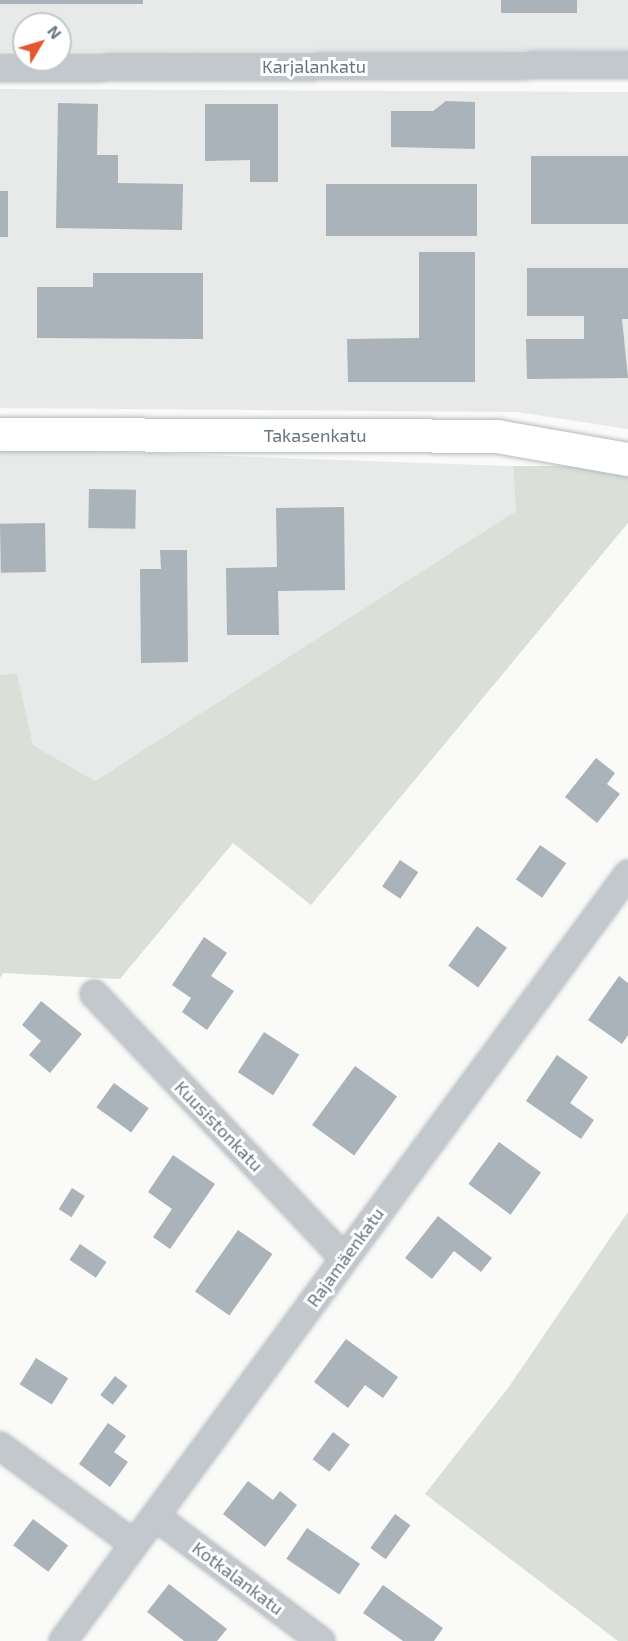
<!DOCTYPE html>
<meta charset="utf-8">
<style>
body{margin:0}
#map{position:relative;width:628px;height:1641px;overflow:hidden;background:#fafaf8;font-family:"Exo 2",sans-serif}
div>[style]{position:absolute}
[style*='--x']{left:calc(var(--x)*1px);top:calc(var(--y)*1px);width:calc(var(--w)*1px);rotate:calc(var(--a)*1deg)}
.built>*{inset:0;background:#e8e9e9}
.green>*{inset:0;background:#dadfd7}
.building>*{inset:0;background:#aab3b9;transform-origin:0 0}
.roads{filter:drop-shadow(0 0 2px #b3babf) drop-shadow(0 0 2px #b3babf)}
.street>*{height:26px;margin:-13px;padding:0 13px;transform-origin:13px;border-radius:13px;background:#c3c8cc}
.secondary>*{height:33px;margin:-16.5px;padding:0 16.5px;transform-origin:16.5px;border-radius:16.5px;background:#fff}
span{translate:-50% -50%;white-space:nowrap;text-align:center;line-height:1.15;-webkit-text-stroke:6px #fff;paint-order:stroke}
.street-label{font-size:18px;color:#657683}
.north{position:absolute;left:12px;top:12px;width:60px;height:60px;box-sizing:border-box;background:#fff;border:2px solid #c1c8cd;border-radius:50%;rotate:52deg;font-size:16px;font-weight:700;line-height:24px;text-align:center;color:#657683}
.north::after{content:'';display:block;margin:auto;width:21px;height:27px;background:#e4572e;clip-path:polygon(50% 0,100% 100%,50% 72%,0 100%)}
</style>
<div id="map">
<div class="built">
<i style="clip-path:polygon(0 0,628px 0,628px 50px,60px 51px,60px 24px,24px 24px,24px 51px,0 51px)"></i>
<i style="clip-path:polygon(0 89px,628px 92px,628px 429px,517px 412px,0 408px)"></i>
<i style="clip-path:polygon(0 448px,513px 466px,516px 511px,95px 781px,33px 745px,17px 675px,0 675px)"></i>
</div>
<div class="green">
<i style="clip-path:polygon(513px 466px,573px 466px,628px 477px,628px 523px,311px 905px,233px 843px,120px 979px,3px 973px,0 978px,0 675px,17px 674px,33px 745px,95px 781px,516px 511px)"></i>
<i style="clip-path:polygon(628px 1212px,628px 1641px,618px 1641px,425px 1494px,508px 1388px)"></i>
</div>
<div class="building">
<i style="left:0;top:0;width:143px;height:4px"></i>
<i style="left:501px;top:0;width:76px;height:13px"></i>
<i style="clip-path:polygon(446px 101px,475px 102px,475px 149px,391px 147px,391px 111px,433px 111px)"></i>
<i style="clip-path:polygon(58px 103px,98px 104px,97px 155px,118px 155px,118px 183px,183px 184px,182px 230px,56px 228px)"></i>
<i style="clip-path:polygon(205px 104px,278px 104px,278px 182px,250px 182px,250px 160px,205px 161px)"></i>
<i style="left:531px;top:156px;width:97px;height:68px"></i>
<i style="left:477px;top:184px;width:52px;height:151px;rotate:90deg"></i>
<i style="left:0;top:191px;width:8px;height:46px"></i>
<i style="clip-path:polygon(419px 252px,475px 252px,475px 382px,348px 382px,347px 339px,419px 338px)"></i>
<i style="clip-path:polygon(527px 268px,628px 268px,628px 319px,622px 319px,628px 378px,527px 379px,526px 339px,584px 339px,584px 316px,527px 316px)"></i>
<i style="clip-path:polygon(93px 273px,203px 273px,203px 339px,37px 338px,37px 287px,93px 287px)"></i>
<i style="left:89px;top:489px;width:47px;height:39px;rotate:1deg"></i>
<i style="clip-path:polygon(344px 507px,345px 590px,278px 591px,279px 635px,227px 635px,226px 568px,277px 567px,276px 508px)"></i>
<i style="left:45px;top:523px;width:49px;height:45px;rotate:89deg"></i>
<i style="clip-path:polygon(160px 550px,187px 550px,188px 662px,141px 663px,140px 569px,161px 569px)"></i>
<i style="clip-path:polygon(596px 758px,615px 773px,607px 784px,620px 794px,597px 823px,565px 797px)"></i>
<i style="left:540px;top:845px;width:32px;height:42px;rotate:35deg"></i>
<i style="left:400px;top:860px;width:22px;height:32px;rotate:34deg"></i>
<i style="left:477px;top:926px;width:37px;height:49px;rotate:36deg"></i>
<i style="clip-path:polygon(204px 937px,227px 953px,211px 976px,234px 991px,207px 1030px,182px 1012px,191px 998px,172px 985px)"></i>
<i style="clip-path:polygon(619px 976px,628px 983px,628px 1035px,622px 1044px,588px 1020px)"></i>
<i style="clip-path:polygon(41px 1001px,82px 1034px,50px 1073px,29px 1055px,41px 1041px,22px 1025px)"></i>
<i style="left:264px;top:1032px;width:42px;height:48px;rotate:33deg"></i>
<i style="clip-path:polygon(557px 1055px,588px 1077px,570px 1103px,594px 1120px,581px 1139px,526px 1101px)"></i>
<i style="left:355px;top:1066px;width:52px;height:73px;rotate:36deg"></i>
<i style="left:114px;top:1083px;width:43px;height:30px;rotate:36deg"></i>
<i style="left:499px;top:1142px;width:52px;height:52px;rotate:36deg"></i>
<i style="clip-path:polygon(173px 1155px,215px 1184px,170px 1249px,153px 1237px,172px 1209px,148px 1192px)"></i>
<i style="left:72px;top:1188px;width:15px;height:25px;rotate:32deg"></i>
<i style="clip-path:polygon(438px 1216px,492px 1258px,481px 1272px,454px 1251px,432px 1279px,405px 1258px)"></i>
<i style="left:238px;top:1230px;width:42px;height:75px;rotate:35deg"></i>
<i style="left:80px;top:1244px;width:32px;height:19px;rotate:34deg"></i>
<i style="clip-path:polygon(346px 1339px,398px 1377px,383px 1398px,365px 1385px,348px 1408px,314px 1382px)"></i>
<i style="left:36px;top:1358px;width:38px;height:31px;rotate:32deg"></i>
<i style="left:115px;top:1376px;width:16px;height:24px;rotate:38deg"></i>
<i style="clip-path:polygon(108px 1423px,126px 1436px,114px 1452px,128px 1462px,110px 1487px,79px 1464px)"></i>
<i style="left:333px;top:1432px;width:21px;height:34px;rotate:37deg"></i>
<i style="clip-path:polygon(248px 1481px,273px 1500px,280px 1491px,297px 1505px,265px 1547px,223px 1514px)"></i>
<i style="left:395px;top:1514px;width:19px;height:42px;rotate:36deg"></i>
<i style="left:33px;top:1519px;width:44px;height:33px;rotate:37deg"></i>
<i style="left:307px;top:1528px;width:64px;height:37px;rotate:34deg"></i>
<i style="clip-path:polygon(169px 1584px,227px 1629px,217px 1641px,184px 1641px,147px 1612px)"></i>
<i style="clip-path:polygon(383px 1585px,443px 1628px,434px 1641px,403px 1641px,363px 1613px)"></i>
</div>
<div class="roads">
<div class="street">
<i style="--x:0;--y:68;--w:628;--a:-0.27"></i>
<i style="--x:94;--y:994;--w:364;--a:46.6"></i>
<i style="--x:0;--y:1446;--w:166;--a:36.2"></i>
<i style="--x:155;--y:1516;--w:208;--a:37"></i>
<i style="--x:63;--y:1641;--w:953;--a:-53.62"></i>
</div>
<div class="secondary">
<i style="--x:0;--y:434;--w:497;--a:0.2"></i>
<i style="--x:497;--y:436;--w:133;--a:10"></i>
</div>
</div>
<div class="street-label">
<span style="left:314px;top:66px">Karjalankatu</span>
<span style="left:315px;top:435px">Takasenkatu</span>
<span style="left:219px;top:1126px;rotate:46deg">Kuusistonkatu</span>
<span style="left:345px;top:1257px;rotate:-54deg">Rajamäenkatu</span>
<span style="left:238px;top:1578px;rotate:37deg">Kotkalankatu</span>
</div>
<div class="north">N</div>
</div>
